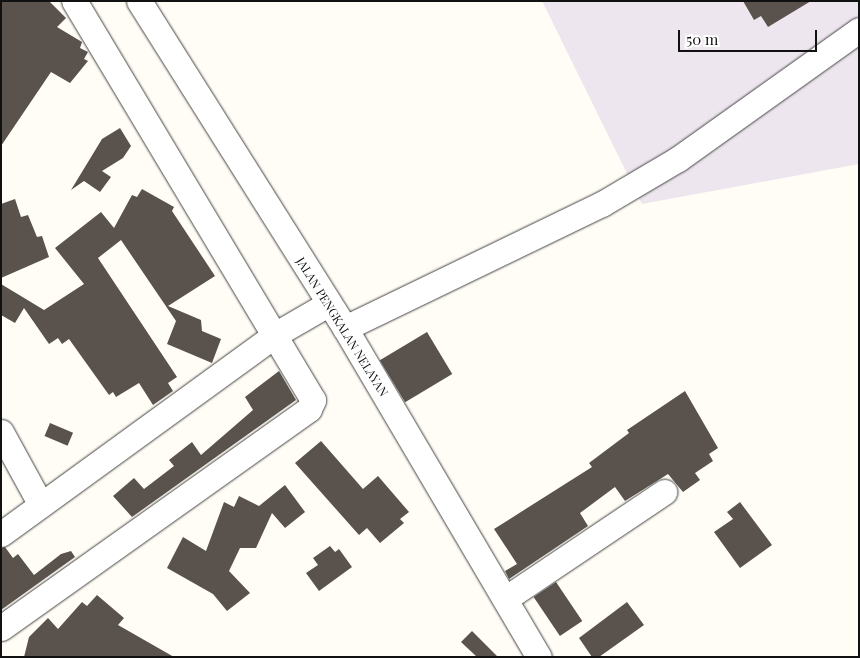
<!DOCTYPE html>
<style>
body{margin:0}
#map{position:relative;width:860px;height:658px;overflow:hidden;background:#fffdf5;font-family:"Playfair Display",serif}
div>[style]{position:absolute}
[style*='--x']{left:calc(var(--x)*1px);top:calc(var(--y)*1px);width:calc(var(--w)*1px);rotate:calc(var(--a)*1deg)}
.industrial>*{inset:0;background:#eee6ef}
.building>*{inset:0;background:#5a524d;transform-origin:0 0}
.roads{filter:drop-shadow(0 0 1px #444) drop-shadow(0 0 1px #444)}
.minor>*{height:25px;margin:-12.5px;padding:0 12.5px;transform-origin:12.5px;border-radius:12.5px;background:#fff}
span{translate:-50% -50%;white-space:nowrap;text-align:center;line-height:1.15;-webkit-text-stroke:5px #fff;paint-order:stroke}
.street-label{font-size:12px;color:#111}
.frame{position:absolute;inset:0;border:2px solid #111;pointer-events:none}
.scale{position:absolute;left:678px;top:30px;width:139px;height:22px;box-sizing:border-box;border:2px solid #111;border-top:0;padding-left:6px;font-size:15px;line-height:18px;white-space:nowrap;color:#111;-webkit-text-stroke:4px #fff;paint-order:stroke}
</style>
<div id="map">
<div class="industrial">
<i style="clip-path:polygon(542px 1px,859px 1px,859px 164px,642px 204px)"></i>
</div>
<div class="building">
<i style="clip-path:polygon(1px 1px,49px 1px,66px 18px,57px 27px,82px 42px,80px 48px,88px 52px,84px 59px,88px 61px,70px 83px,51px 72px,1px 146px)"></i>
<i style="clip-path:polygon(743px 1px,811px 1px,768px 27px,761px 16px,754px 20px)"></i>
<i style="clip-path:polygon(120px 128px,131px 146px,123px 158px,102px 171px,111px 177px,100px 192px,84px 181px,71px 190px,102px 139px)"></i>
<i style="clip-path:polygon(142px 189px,174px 207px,172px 211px,215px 276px,168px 306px,201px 320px,202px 331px,221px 339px,212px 363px,167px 344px,176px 321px,121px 240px,98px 258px,177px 377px,168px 383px,173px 391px,153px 405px,139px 383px,116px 397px,113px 392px,109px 395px,69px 339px,62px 344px,58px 338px,49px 344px,24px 308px,15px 323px,1px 315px,1px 284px,44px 310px,84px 284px,55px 248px,101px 212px,114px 228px,132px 195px,137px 197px)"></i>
<i style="clip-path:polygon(15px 199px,21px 217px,28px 215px,37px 237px,42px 236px,49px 257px,1px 278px,1px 204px)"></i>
<i style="left:427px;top:332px;width:49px;height:55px;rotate:59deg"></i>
<i style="clip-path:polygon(279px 371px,296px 400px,132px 517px,113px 496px,134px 478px,144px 489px,174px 466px,169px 460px,192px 442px,201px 455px,253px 410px,245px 397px)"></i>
<i style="clip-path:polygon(685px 391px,718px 448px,709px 454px,713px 461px,695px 473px,700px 480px,683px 492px,668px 474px,625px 501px,615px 487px,580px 513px,588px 526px,509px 579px,505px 571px,517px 564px,494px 529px,592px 467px,589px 463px,629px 433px,627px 430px)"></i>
<i style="left:50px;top:423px;width:25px;height:14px;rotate:23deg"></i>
<i style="clip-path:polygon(321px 441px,363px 489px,378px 476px,409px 512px,400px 519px,404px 523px,380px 543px,367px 528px,359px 535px,295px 463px)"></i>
<i style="clip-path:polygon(285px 485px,305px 512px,285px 528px,272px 513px,256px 548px,240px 548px,229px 571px,250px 593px,227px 611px,213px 594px,167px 568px,183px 537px,206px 551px,224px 502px,234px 507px,239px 496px,259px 506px)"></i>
<i style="clip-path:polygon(740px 502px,772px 545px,740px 568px,714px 532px,733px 519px,727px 512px)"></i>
<i style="clip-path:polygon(330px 546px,335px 552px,339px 549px,352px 567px,319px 591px,306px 573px,318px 565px,313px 558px)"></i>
<i style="clip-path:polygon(5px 547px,13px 558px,18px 554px,34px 575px,61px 554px,71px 551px,75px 557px,1px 610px,1px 548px)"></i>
<i style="left:556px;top:582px;width:47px;height:27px;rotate:56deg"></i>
<i style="clip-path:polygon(97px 595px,124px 618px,118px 625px,174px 657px,24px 657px,29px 637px,48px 618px,58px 629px,82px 602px,87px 606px)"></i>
<i style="clip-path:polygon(627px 602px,644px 625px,599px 657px,592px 657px,579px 638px)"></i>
<i style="clip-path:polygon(472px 631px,498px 657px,477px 657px,461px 642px)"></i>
</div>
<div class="roads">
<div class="minor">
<i style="--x:139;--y:1;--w:386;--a:57.8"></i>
<i style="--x:345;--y:328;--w:382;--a:59.5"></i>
<i style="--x:345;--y:328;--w:285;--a:-25.8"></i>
<i style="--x:602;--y:204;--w:88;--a:-30.6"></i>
<i style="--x:678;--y:159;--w:222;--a:-35.5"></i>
<i style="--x:1;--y:432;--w:83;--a:61.3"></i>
<i style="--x:1;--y:534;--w:340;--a:-36"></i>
<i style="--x:276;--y:334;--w:60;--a:-30"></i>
<i style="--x:505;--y:599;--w:192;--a:-33.9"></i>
<i style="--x:1;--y:628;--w:378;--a:-35.4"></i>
<i style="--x:309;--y:409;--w:10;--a:-66"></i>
<i style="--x:313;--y:400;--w:465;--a:-120.9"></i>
</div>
</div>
<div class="street-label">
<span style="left:342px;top:327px;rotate:58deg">JALAN PENGKALAN NELAYAN</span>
</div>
<div class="frame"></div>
<div class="scale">50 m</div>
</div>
